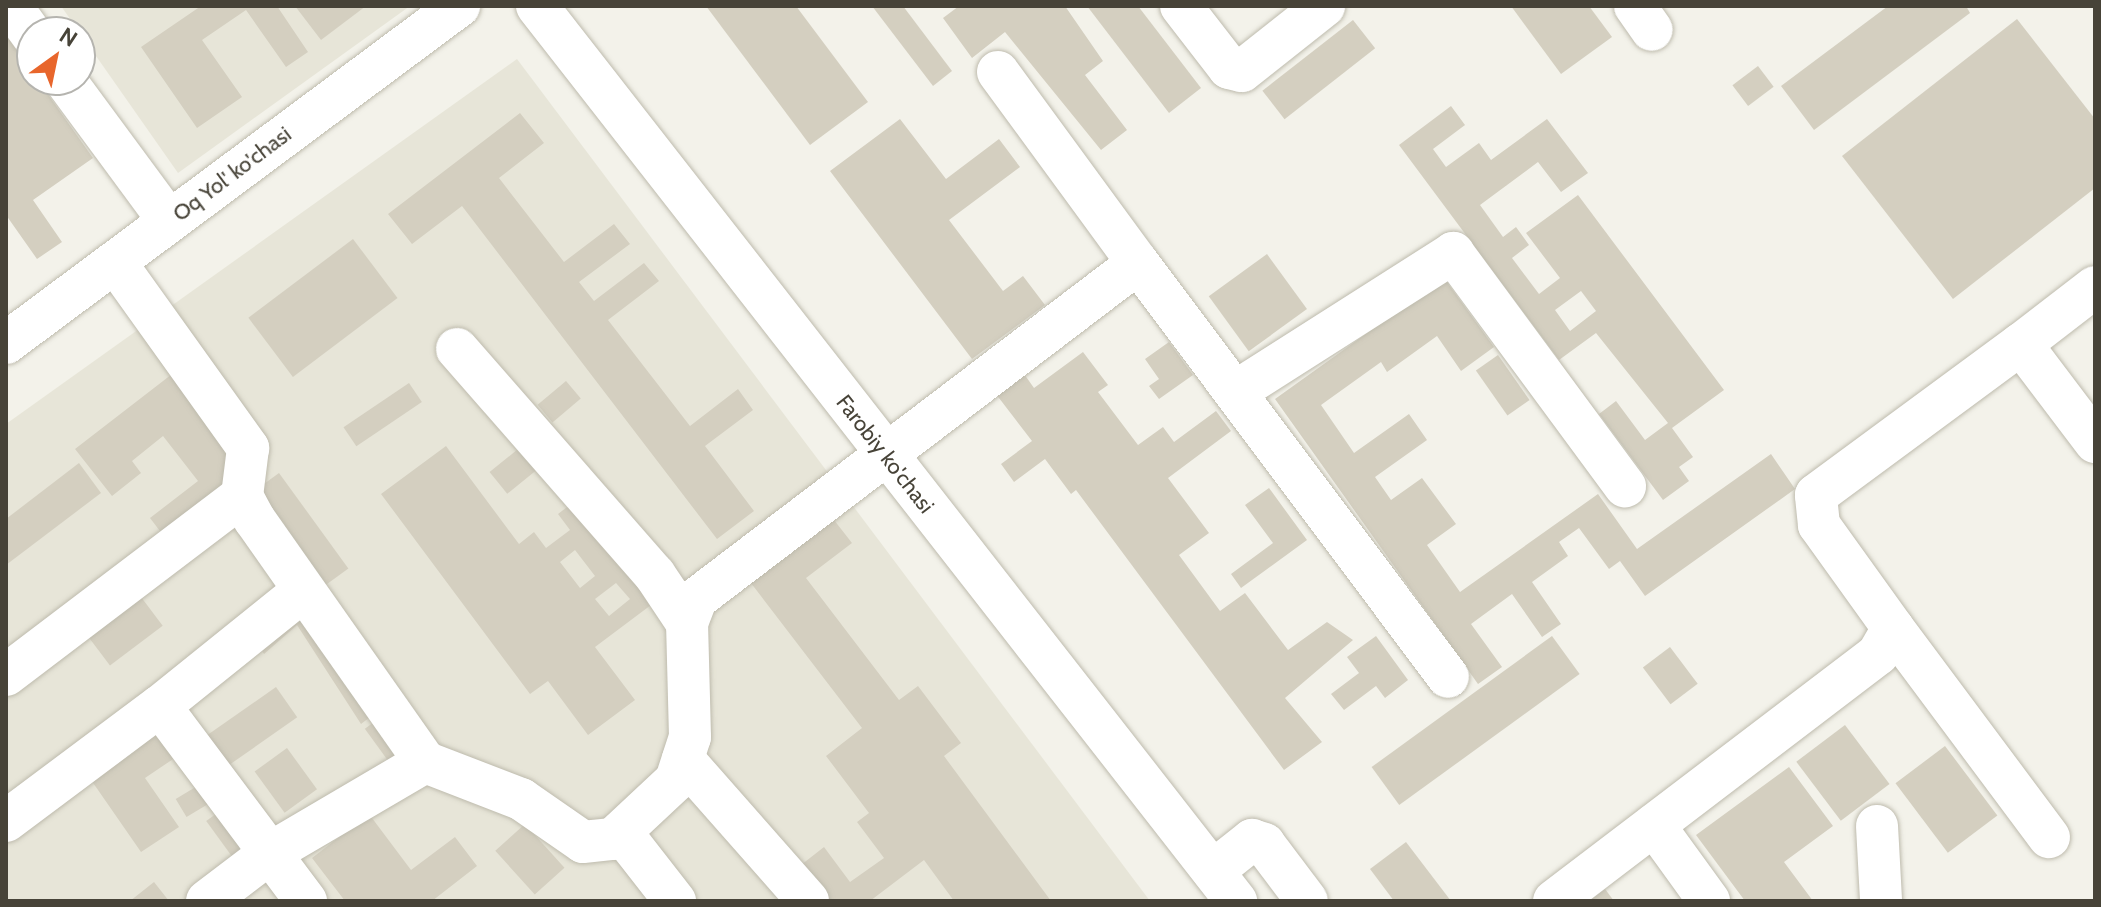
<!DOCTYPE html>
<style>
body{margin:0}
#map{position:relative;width:2101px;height:907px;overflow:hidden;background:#f3f2ea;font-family:Cabin,sans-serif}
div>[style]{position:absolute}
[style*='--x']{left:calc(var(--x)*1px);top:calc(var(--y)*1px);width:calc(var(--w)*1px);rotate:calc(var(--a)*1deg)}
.residential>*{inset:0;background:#e7e5d8}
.building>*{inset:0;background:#d4cfc0;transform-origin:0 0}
.roads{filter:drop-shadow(0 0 2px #bebbad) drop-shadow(0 0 2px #bebbad)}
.minor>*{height:42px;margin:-21px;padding:0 21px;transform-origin:21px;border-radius:21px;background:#fff}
span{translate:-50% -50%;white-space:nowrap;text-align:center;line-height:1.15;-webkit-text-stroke:8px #fff;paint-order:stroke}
.street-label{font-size:22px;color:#474338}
.frame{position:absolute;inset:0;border:8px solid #474338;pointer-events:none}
.north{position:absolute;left:16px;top:16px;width:80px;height:80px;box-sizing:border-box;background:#fff;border:2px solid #b5b4af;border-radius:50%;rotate:33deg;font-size:22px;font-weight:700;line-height:32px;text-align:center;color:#474338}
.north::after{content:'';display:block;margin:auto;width:28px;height:36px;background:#e8662c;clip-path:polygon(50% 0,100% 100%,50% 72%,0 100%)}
</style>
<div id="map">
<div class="residential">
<i style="clip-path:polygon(61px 6px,410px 6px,178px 173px)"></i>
<i style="clip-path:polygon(517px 59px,1150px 901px,6px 901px,6px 424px)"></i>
</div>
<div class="building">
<i style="clip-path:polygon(201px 6px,277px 6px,308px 52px,286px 67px,246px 10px,202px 40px,242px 97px,197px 128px,141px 47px)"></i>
<i style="clip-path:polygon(295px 6px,366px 6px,321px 40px)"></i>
<i style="clip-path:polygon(706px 6px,796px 6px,868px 102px,810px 145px)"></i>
<i style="clip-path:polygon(872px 6px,903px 6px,952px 71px,933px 86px)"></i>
<i style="clip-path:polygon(959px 6px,1065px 6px,1103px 61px,1085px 75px,1127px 130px,1101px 150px,1005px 32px,972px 58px,943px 18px)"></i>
<i style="clip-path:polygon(1087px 6px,1138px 6px,1201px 88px,1169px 113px)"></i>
<i style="clip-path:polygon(1511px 6px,1589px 6px,1612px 37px,1561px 74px)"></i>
<i style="clip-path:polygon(1888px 6px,1966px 6px,1970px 13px,1814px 130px,1781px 86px)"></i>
<i style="clip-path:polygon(2017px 19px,2095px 119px,2095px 188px,1953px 299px,1842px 156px)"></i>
<i style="left:1353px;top:20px;width:36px;height:115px;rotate:52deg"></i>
<i style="clip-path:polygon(6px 35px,93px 158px,33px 200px,62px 242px,37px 259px,6px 215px)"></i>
<i style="left:1758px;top:66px;width:26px;height:32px;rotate:53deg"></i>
<i style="clip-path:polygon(evenodd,1451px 106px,1465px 125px,1433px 149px,1446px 167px,1479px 143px,1491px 160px,1547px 119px,1588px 173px,1561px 192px,1538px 162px,1480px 205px,1503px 237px,1516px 227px,1529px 245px,1512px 258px,1539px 294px,1560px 278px,1526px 233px,1578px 195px,1724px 390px,1672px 428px,1693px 457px,1679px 467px,1689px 481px,1663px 500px,1599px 414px,1616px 401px,1645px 440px,1668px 423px,1596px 333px,1559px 360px,1399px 145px,1451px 106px,1581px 291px,1596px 311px,1570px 331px,1555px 310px,1581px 291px)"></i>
<i style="clip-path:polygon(520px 113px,544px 143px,499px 178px,564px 262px,614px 224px,630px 244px,579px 282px,594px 301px,644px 263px,659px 281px,608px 320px,690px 426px,738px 389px,753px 410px,705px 446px,754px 511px,717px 539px,462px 206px,412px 244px,388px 214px)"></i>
<i style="clip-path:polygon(900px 119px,946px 179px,999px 139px,1020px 167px,949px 220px,1003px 291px,1023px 276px,1045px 305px,972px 359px,830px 171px)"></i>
<i style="left:353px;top:239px;width:74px;height:131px;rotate:53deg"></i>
<i style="left:1267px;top:254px;width:68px;height:72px;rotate:54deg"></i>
<i style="clip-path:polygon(1444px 278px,1494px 347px,1461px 371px,1437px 336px,1387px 372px,1381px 362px,1321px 405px,1354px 453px,1409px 414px,1427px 440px,1375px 477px,1391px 500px,1422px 478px,1456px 524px,1427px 545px,1460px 592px,1598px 494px,1637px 549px,1771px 454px,1795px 489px,1645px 596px,1620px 561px,1609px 569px,1579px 528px,1559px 542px,1568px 556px,1532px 582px,1561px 624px,1542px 637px,1512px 594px,1471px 624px,1502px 667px,1478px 684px,1275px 399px)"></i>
<i style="clip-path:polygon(1169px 342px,1193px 375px,1159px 399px,1149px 386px,1159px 379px,1145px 359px)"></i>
<i style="clip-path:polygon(1083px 352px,1108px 385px,1098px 392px,1138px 445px,1163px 427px,1174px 442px,1216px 411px,1231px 431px,1168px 478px,1209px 533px,1179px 555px,1220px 611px,1245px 593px,1288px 650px,1327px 622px,1353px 640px,1285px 698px,1322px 742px,1284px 770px,1076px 490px,1071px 494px,1045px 459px,1014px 482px,1001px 464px,1032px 441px,989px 385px,1017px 364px,1034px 388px)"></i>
<i style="left:1498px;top:355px;width:55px;height:27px;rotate:55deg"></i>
<i style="clip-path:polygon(176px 371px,232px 443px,221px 496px,166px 539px,150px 518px,198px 481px,163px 436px,132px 461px,141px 473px,112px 496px,75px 449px)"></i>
<i style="left:566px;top:381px;width:23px;height:37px;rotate:50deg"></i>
<i style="left:409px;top:383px;width:23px;height:79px;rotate:56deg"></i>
<i style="left:523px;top:445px;width:28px;height:43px;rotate:51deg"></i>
<i style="clip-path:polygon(evenodd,446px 446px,519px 544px,534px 532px,546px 548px,570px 530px,558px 514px,575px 501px,655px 602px,595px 647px,635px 700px,588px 735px,548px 681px,530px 694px,381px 494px,446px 446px,575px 550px,595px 576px,580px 588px,560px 562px,575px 550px,446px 446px,616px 583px,630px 599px,609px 616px,595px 599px,616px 583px)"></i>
<i style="clip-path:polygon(79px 463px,101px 493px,6px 565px,6px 519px)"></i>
<i style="left:279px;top:473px;width:118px;height:31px;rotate:54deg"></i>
<i style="clip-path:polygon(1269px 488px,1307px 540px,1241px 588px,1231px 574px,1273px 543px,1245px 505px)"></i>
<i style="clip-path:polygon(827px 511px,852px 543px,806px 578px,899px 700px,918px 686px,961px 743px,944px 756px,1051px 901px,954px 901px,924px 860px,870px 901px,828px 901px,801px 865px,824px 847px,850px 882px,884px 858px,857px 822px,869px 813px,826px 756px,862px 728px,744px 574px)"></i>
<i style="left:138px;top:593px;width:41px;height:66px;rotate:53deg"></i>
<i style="clip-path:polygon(299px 603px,378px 711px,361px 724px,297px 625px,264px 654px,256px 641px)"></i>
<i style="clip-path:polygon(1376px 636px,1408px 680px,1385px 698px,1376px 686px,1344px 710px,1331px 694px,1359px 673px,1347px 657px)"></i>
<i style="left:1552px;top:636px;width:47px;height:223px;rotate:54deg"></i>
<i style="left:1670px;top:647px;width:46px;height:34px;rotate:53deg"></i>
<i style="left:276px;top:687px;width:37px;height:89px;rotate:55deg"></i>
<i style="left:381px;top:717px;width:44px;height:20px;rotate:54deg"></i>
<i style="clip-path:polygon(163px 725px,182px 753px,145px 778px,179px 827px,141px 852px,89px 777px)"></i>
<i style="left:1845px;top:725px;width:74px;height:61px;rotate:53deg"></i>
<i style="left:1945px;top:746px;width:87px;height:62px;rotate:53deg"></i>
<i style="left:287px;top:748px;width:51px;height:40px;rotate:54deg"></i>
<i style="clip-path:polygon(1789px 767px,1833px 826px,1784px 862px,1813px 901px,1745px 901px,1696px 835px)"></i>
<i style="left:204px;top:782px;width:21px;height:33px;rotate:59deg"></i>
<i style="left:224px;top:808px;width:56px;height:22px;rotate:54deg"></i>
<i style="clip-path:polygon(369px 814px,411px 870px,455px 837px,477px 866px,432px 901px,345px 901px,312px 858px)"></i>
<i style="left:525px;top:824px;width:59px;height:40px;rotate:48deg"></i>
<i style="clip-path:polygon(1406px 842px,1451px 901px,1394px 901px,1370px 869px)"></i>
<i style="clip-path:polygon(154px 882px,169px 901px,130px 901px)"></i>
<i style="clip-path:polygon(1605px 889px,1614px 901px,1589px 901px)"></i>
</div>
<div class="roads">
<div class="minor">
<i style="--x:11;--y:6;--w:36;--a:54"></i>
<i style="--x:537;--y:6;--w:1136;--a:52.01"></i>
<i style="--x:1181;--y:6;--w:78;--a:52.3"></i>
<i style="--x:1229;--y:68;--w:13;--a:13"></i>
<i style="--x:1242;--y:71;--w:105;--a:-38.4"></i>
<i style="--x:1635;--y:6;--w:29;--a:55"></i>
<i style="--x:998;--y:72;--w:237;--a:53.8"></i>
<i style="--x:65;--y:80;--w:175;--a:53.6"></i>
<i style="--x:115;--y:262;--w:229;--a:54.4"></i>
<i style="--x:248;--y:448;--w:48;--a:97.1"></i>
<i style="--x:242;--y:496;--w:27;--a:62"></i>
<i style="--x:255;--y:520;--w:296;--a:54.9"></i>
<i style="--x:6;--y:343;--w:565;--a:-36.65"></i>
<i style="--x:2021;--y:344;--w:93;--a:-37.6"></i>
<i style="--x:457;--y:349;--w:300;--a:48.8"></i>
<i style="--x:655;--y:575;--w:58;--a:56.3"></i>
<i style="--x:1235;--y:392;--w:259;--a:-32.5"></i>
<i style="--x:1453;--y:253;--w:290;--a:53.6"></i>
<i style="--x:1893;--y:628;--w:261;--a:53.3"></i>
<i style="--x:6;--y:675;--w:296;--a:-37.2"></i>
<i style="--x:160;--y:706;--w:184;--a:-38.8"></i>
<i style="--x:683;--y:759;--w:189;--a:48.6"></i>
<i style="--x:6;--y:821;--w:192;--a:-36.8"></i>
<i style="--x:160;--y:706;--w:244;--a:53.2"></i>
<i style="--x:1654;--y:825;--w:94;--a:54.1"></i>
<i style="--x:1877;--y:826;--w:75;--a:86.9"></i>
<i style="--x:621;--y:832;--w:88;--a:52"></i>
<i style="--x:1213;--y:871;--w:50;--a:-38.5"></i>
<i style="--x:1252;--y:840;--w:13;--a:18"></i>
<i style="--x:1264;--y:844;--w:71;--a:53"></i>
<i style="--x:207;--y:901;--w:79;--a:-37.3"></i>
<i style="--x:270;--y:853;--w:180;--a:-30.4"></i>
<i style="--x:425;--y:762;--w:103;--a:21.1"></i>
<i style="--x:521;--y:799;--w:75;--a:34.7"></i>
<i style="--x:583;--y:842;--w:30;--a:-6"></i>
<i style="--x:613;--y:839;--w:86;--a:-43.1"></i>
<i style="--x:676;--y:780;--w:45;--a:-72"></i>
<i style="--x:690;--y:737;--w:114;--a:-91.5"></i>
<i style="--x:687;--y:623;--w:26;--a:-69"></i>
<i style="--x:696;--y:599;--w:555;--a:-37.24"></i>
<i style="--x:1138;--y:263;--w:517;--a:53.17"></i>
<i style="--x:1554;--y:901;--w:407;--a:-37.3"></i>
<i style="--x:1878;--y:654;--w:30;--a:-60"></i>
<i style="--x:1893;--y:628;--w:127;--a:-125.7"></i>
<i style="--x:1819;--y:525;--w:30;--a:-96"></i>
<i style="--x:1816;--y:495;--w:255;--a:-36.4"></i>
<i style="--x:2021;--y:344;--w:123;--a:52.9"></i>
</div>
</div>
<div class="street-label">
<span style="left:232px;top:174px;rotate:-37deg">Oq Yol' ko'chasi</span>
<span style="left:885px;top:454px;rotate:52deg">Farobiy ko'chasi</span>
</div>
<div class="frame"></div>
<div class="north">N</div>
</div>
